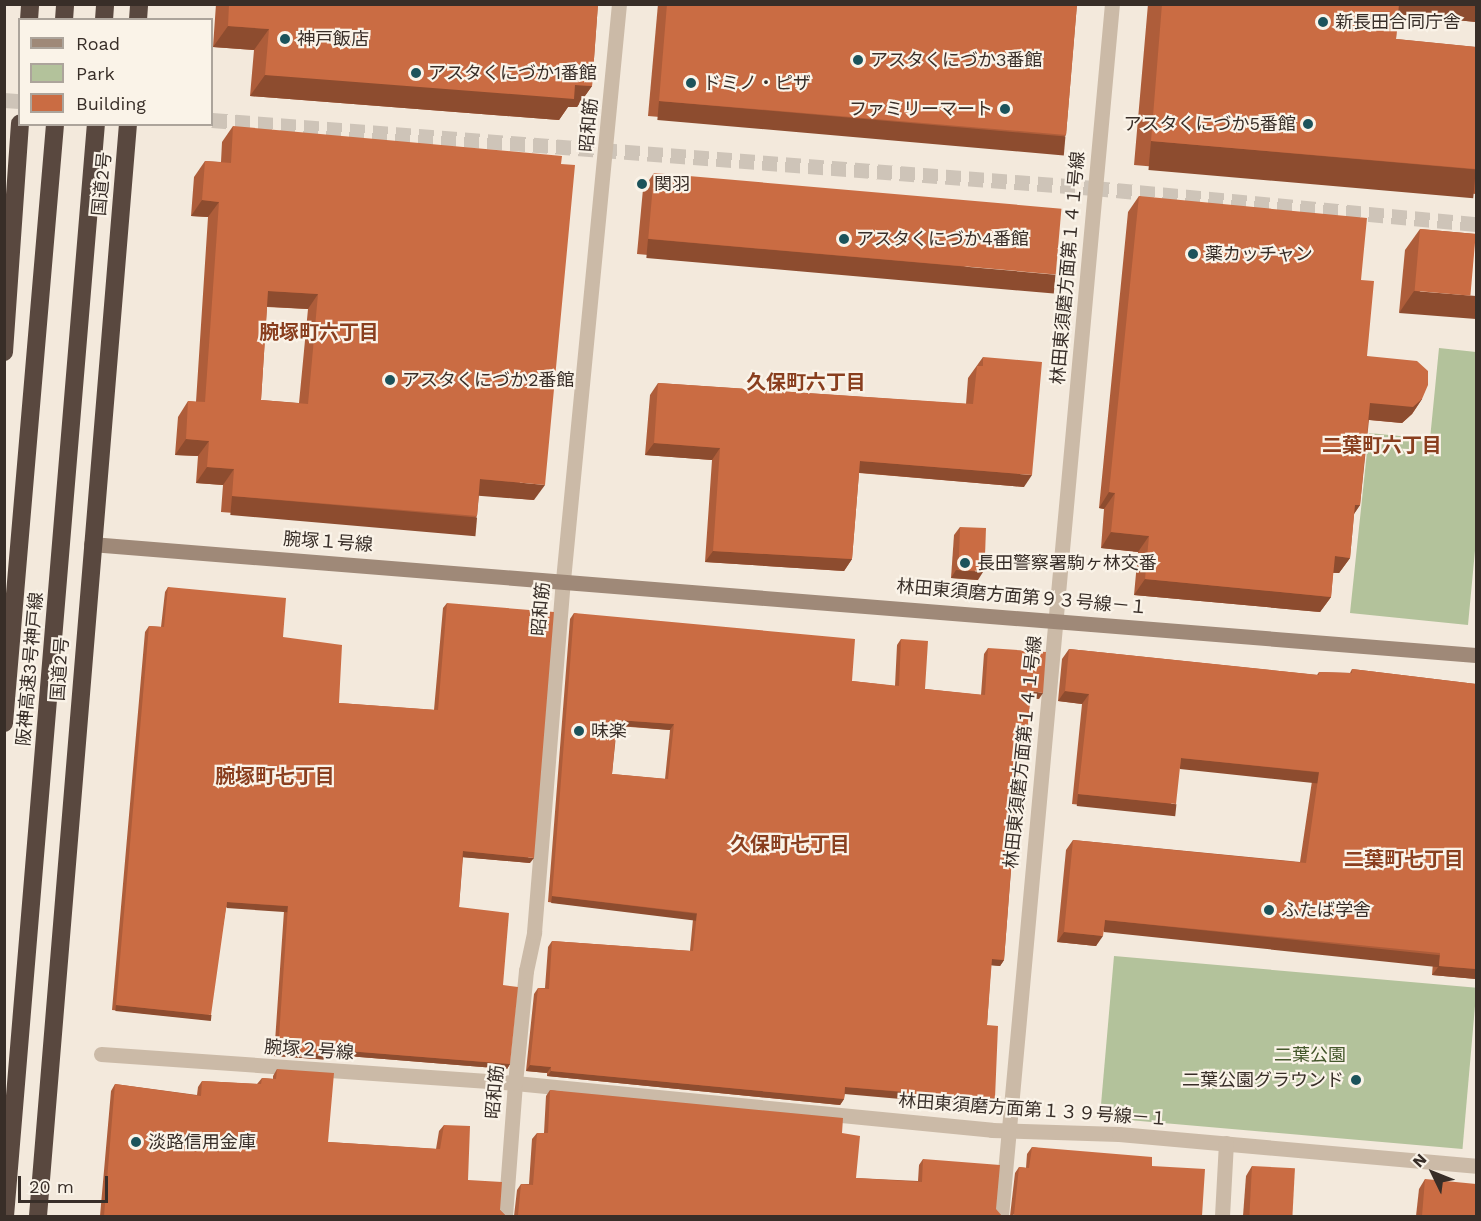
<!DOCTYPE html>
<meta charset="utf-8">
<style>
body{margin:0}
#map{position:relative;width:1481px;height:1221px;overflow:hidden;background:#f3e9dc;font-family:"Work Sans","Noto Sans JP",sans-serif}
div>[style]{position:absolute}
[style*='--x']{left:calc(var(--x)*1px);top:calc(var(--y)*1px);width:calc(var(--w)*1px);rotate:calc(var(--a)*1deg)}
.green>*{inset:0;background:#b3c29b;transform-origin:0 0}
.street-tunnel>*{height:15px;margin-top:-7.5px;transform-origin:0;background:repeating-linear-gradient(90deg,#cec4b8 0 15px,transparent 0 23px)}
.street>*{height:15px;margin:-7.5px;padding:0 7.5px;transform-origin:7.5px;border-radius:7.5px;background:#cbbaa7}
.secondary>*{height:15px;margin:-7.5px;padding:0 7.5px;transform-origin:7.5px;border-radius:7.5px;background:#9f8978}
.highway>*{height:18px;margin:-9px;padding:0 9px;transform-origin:9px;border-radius:9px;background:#59483f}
.wall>*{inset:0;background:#ae5d3a}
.shaded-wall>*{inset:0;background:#8d4c2f;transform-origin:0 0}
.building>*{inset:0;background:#ca6c43;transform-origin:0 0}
.dots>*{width:16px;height:16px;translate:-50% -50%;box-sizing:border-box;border:3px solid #faf3e8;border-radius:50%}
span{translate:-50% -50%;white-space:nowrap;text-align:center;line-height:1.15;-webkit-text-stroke:4.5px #faf3e8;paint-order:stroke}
.poi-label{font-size:18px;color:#382e28}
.left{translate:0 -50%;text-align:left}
.right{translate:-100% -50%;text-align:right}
.street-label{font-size:18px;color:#382e28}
.park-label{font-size:18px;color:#44572b}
.neighbourhood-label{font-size:20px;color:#893e1e;font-weight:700}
.frame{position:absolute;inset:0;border:6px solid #382e28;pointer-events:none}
.legend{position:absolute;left:18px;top:18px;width:195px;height:108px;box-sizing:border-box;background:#faf3e8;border:2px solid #aca49b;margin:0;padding:8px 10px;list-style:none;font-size:18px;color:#382e28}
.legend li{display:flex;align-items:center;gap:12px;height:30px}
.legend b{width:30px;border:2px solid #aca49b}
.north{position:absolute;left:1403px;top:1143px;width:60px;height:60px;-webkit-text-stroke:4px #faf3e8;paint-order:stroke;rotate:313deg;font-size:16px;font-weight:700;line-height:24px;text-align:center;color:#382e28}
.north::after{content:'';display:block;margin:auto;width:21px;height:27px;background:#382e28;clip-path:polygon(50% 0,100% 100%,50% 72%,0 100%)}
.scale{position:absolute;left:18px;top:1176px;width:90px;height:27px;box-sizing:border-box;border:3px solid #382e28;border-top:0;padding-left:8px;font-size:18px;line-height:21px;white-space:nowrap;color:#382e28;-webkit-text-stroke:4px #faf3e8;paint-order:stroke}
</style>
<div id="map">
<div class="green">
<i style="clip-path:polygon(1439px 348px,1476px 352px,1476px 540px,1468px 625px,1350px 613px,1369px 433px,1430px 439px)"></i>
<i style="left:1114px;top:956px;width:364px;height:162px;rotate:5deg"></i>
</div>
<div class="street-tunnel">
<i style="--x:4;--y:100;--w:16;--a:4"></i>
<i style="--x:212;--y:120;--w:885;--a:4.41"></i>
<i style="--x:1094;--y:188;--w:384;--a:5.4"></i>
</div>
<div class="street">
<i style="--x:101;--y:1054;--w:415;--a:4"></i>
<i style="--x:515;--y:1083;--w:479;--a:5.6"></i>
<i style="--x:992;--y:1130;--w:127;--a:1.8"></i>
<i style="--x:1119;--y:1134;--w:358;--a:5.1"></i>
<i style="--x:505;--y:1216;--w:133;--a:-85.7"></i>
<i style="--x:515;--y:1083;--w:113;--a:-84.4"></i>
<i style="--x:526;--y:971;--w:40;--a:-78"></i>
<i style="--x:534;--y:932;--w:353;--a:-85.3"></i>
<i style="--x:563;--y:580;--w:579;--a:-84.45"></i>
<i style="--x:1001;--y:1216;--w:1217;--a:-84.77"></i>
<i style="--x:1222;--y:1216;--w:73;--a:-86.9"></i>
</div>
<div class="secondary">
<i style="--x:91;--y:544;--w:1389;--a:4.58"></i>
</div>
<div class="highway">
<i style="--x:29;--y:20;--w:16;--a:-86"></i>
<i style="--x:64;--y:20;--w:16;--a:-86"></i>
<i style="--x:104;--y:20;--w:16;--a:-86"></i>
<i style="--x:138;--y:20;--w:16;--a:-86"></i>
<i style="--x:4;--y:352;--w:229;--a:-86"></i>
<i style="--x:4;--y:723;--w:601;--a:-85.13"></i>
<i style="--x:5;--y:1216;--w:1096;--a:-85.24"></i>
<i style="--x:38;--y:1216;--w:1096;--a:-85.29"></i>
</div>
<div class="wall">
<i style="clip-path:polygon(216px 4px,598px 4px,592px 86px,577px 107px,568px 107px,559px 120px,250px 96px,254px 50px,213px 47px)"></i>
<i style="clip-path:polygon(658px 4px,1077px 4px,1066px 135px,1055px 150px,648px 116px)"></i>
<i style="clip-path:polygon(1148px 4px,1476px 4px,1476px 22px,1398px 14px,1396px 39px,1476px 47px,1476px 194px,1134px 165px)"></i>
<i style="clip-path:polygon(evenodd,233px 126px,534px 500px,479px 495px,477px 516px,466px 532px,221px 512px,223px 485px,196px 483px,198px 456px,175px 455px,178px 417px,188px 401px,196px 402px,208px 217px,191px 216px,194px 177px,205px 161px,221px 162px,222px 142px,233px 126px,267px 307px,308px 309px,299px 403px,261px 400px,267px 307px)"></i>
<i style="clip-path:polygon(654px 173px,1044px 290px,637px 254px,643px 189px)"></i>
<i style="clip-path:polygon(1139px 196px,1361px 280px,1367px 356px,1422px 399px,1412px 414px,1402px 423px,1369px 420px,1360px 505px,1354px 514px,1350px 558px,1339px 573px,1333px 573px,1331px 597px,1320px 612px,1134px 595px,1138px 552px,1101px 548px,1104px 509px,1099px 508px,1128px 212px)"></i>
<i style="clip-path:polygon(1420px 229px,1476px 234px,1399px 313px,1405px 250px)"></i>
<i style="clip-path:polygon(983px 357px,1024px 487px,859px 473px,852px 559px,844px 571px,705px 562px,712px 460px,645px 455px,650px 395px,658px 383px,966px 404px,968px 378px)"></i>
<i style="clip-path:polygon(960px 527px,978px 580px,951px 578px,954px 535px)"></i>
<i style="clip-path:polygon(168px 587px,283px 637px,339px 703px,434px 710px,443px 608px,447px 603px,530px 863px,463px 857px,459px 907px,503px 985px,510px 1064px,507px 1069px,335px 1055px,331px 1060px,274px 1056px,284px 911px,226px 907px,208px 1020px,112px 1010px,145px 632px,149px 626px,161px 627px,165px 592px)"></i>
<i style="clip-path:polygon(evenodd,574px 613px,852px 681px,895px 686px,897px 645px,901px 639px,925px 689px,981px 695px,984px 654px,988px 648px,1039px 699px,1030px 698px,1023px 744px,1021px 744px,1004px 960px,1000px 966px,991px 965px,987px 1025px,991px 1104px,902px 1102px,903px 1098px,845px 1093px,844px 1099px,840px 1105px,547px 1076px,547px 1073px,526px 1071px,534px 994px,538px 988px,545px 988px,548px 947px,552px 941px,690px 951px,693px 919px,548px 902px,570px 619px,574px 613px,617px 726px,670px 730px,665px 779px,612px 774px,617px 726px)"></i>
<i style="clip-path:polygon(1069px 649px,1317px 675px,1319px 672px,1350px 673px,1352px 669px,1476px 684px,1476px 979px,1432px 975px,1433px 962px,1104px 930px,1096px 946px,1057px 942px,1066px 850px,1073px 840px,1300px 862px,1312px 781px,1179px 768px,1169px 814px,1072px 804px,1082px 704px,1058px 701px,1062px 659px)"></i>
<i style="clip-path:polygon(277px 1069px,328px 1142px,436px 1149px,439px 1131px,444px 1125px,468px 1180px,500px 1210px,506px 1216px,100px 1216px,111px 1091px,115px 1084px,197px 1095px,198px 1087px,202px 1081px,257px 1084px,262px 1078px,273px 1079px,273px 1076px)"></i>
<i style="clip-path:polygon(550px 1090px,842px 1133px,856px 1178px,918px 1181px,919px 1165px,923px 1159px,996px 1209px,514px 1216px,517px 1190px,521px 1184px,529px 1184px,532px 1139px,537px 1133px,544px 1133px,546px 1096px)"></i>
<i style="clip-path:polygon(1032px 1147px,1152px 1166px,1010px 1216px,1015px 1173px,1019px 1167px,1026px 1168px,1027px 1154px)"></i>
<i style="clip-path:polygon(1252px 1166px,1293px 1216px,1243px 1216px,1246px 1176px)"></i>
<i style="clip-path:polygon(1425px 1179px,1476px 1216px,1416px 1216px,1419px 1189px)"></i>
</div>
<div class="shaded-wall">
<i style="clip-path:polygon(1389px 4px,1476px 4px,1476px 22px,1384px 13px)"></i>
<i style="clip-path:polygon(228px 26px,269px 29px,254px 50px,213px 47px)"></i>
<i style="clip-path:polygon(265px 75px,575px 85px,592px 86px,577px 107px,568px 107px,559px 120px,250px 96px)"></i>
<i style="left:659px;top:101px;width:408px;height:19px;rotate:5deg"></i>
<i style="left:1151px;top:141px;width:326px;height:29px;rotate:5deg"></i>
<i style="clip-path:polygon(202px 200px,219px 202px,208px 217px,191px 216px)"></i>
<i style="left:648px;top:239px;width:409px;height:19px;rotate:5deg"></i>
<i style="clip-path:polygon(268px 291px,318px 294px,308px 309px,257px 306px)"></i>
<i style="clip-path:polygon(1414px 291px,1476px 296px,1476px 319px,1399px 313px)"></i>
<i style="clip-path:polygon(1422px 399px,1412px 414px,1402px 423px,1360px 419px,1370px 403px)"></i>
<i style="clip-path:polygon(186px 439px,209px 441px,198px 456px,175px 455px)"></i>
<i style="clip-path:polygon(654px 443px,720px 448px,712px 460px,645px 455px)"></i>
<i style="clip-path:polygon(860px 461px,1032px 475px,1024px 487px,851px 472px)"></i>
<i style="clip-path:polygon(207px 467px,234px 469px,223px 485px,196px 483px)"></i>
<i style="clip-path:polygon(480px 479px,545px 485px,534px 500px,469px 495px)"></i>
<i style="clip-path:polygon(1109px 492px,1115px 493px,1104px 509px,1099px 508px)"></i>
<i style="left:232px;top:496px;width:246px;height:19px;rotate:5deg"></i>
<i style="clip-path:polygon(1355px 505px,1360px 505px,1349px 521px)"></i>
<i style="clip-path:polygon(1111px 532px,1149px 536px,1138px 552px,1101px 548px)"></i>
<i style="clip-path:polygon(713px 551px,852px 559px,844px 571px,705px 562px)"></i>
<i style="clip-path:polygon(1335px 556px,1350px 558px,1339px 573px,1324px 572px)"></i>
<i style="clip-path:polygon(956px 570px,983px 572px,978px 580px,951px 578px)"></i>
<i style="clip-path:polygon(1145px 579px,1331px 597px,1320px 612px,1134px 595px)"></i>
<i style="clip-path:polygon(1031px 691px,1043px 693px,1039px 699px,1027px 697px)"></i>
<i style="clip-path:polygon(1065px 691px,1089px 694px,1082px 704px,1058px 701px)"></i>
<i style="clip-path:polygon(617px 720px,674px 724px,670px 730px,613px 725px)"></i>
<i style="clip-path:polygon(1021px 738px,1027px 738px,1023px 744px,1017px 744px)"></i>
<i style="left:1181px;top:758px;width:139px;height:11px;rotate:6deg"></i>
<i style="left:1078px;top:794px;width:99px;height:12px;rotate:6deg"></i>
<i style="clip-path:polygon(463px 851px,534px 858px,530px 863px,460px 857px)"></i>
<i style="left:552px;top:896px;width:146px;height:7px;rotate:7deg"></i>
<i style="left:227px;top:902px;width:61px;height:6px;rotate:4deg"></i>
<i style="left:1105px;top:920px;width:337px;height:12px;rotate:6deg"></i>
<i style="clip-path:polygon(1064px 932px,1103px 936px,1096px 946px,1057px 942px)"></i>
<i style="clip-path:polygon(992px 959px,1004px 960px,1000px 966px,988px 965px)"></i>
<i style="clip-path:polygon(1439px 966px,1476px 969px,1476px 979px,1432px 975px)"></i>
<i style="left:116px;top:1005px;width:96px;height:6px;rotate:6deg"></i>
<i style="clip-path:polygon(335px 1050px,510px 1064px,507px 1069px,335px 1055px,331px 1060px,274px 1056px,278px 1051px)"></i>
<i style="clip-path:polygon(530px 1065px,551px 1067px,547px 1073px,526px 1071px)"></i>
<i style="clip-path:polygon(551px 1071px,844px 1099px,840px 1105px,547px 1076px)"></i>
<i style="left:845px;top:1087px;width:62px;height:7px;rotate:5deg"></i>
<i style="left:906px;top:1096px;width:89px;height:7px;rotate:1deg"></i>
</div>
<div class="building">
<i style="clip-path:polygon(229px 4px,598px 4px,592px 86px,575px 85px,574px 99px,265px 75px,269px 29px,228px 26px)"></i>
<i style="clip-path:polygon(667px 4px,1077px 4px,1066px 135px,659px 101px)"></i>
<i style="clip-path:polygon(1162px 4px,1399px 4px,1396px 39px,1476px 47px,1476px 169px,1151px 141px)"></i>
<i style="clip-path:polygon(evenodd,233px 126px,562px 156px,561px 164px,575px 165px,545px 485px,480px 479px,477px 516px,232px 496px,234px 469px,207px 467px,209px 441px,186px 439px,188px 401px,205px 402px,219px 202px,202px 200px,205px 161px,231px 163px,233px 126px,268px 291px,318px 294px,308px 404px,261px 400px,268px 291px)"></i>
<i style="left:654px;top:173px;width:409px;height:66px;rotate:5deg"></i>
<i style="clip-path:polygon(1139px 196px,1367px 218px,1361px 280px,1374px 281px,1367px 356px,1417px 361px,1428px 371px,1428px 385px,1422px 399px,1413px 407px,1370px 403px,1360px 505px,1355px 505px,1350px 558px,1335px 556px,1331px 597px,1145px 579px,1149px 536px,1111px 532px,1115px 493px,1109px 492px)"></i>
<i style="left:1420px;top:229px;width:56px;height:62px;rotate:5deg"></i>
<i style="clip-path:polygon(983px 357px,1042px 362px,1032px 475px,860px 461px,852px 559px,713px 551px,720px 448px,654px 443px,658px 383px,973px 404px,977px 366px,983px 366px)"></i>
<i style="left:960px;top:527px;width:26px;height:43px;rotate:2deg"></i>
<i style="clip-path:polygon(168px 587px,286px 598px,283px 637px,342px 645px,339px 703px,438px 710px,447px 603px,554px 612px,534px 858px,463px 851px,459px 907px,509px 913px,503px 985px,518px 987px,510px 1064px,335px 1050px,335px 1055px,278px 1051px,288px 906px,227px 902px,211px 1015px,116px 1005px,149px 626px,164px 627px)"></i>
<i style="clip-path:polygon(evenodd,574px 613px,855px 639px,852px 681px,899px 686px,901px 639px,928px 641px,925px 689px,985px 695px,988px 648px,1046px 652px,1043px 693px,1031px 691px,1027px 738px,1021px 738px,1004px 960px,992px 959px,987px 1025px,998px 1026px,995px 1098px,906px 1096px,907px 1092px,845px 1087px,844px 1099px,551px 1071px,551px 1067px,530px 1065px,538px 988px,549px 989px,552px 941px,693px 951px,697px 913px,552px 896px,574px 613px,617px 720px,674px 724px,668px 779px,612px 774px,617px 720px)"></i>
<i style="clip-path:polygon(1069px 649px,1319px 675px,1319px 672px,1352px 673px,1352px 669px,1476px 684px,1476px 969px,1439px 966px,1440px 953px,1105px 920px,1103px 936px,1064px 932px,1073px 840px,1306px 863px,1319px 772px,1181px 758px,1176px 804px,1078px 794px,1089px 694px,1065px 691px)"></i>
<i style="clip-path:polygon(277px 1069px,334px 1073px,328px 1142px,440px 1149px,444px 1125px,470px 1126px,468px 1180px,502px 1182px,500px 1210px,506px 1216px,104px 1216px,115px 1084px,201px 1096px,202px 1081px,261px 1084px,262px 1078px,276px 1079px)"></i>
<i style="clip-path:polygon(550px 1090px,843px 1118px,842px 1133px,860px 1136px,856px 1178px,922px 1182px,923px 1159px,1000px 1165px,996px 1209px,1002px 1216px,514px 1216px,518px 1215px,521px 1184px,533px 1185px,537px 1133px,548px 1133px)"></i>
<i style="clip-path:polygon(1032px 1147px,1152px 1157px,1152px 1166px,1205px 1169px,1202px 1216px,1010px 1216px,1014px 1215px,1019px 1167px,1029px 1168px)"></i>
<i style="left:1252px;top:1166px;width:43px;height:50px;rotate:3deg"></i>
<i style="clip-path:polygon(1425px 1179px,1476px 1184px,1476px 1216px,1422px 1216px)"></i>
</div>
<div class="dots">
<i style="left:1323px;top:22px;background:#1c535b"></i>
<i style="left:285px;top:39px;background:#1c535b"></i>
<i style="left:858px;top:60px;background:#1c535b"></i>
<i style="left:416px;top:73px;background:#1c535b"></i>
<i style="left:691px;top:83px;background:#1c535b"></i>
<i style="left:1005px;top:109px;background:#1c535b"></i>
<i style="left:1308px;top:124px;background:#1c535b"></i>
<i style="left:642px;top:184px;background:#1c535b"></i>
<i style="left:844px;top:239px;background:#1c535b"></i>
<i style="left:1193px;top:254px;background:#1c535b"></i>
<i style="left:390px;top:380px;background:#1c535b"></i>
<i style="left:965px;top:563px;background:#1c535b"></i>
<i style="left:579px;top:731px;background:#1c535b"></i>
<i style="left:1269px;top:910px;background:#1c535b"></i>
<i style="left:1356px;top:1080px;background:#1c535b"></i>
<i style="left:136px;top:1142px;background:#1c535b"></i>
</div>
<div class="poi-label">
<span class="left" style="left:1335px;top:22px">新長田合同庁舎</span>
<span class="left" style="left:297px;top:39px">神戸飯店</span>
<span class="left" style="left:870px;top:60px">アスタくにづか3番館</span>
<span class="left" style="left:428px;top:73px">アスタくにづか1番館</span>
<span class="left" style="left:703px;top:83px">ドミノ・ピザ</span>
<span class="right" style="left:993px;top:109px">ファミリーマート</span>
<span class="right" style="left:1296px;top:124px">アスタくにづか5番館</span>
<span class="left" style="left:654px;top:184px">関羽</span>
<span class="left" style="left:856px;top:239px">アスタくにづか4番館</span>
<span class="left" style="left:1205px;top:254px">薬カッチャン</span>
<span class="left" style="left:402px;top:380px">アスタくにづか2番館</span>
<span class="left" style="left:977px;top:563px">長田警察署駒ヶ林交番</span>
<span class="left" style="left:591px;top:731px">味楽</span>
<span class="left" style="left:1281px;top:910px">ふたば学舎</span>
<span class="right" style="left:1344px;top:1080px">二葉公園グラウンド</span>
<span class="left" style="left:148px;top:1142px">淡路信用金庫</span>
</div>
<div class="street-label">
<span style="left:589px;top:125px;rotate:-85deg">昭和筋</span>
<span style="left:102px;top:184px;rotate:-85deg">国道2号</span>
<span style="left:1068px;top:268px;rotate:-85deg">林田東須磨方面第１４１号線</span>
<span style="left:328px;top:542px;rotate:4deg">腕塚１号線</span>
<span style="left:1022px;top:597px;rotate:5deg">林田東須磨方面第９３号線－１</span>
<span style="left:541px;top:609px;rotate:-85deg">昭和筋</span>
<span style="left:30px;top:669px;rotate:-85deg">阪神高速3号神戸線</span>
<span style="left:60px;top:669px;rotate:-86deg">国道2号</span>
<span style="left:1023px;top:752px;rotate:-84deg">林田東須磨方面第１４１号線</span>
<span style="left:309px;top:1050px;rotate:4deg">腕塚２号線</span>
<span style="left:495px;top:1092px;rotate:-85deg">昭和筋</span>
<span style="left:1033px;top:1110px;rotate:4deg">林田東須磨方面第１３９号線－１</span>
</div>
<div class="park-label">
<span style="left:1310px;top:1055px">二葉公園</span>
</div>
<div class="neighbourhood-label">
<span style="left:319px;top:332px">腕塚町六丁目</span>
<span style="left:806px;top:382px">久保町六丁目</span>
<span style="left:1382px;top:445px">二葉町六丁目</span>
<span style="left:275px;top:776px">腕塚町七丁目</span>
<span style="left:790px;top:844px">久保町七丁目</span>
<span style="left:1404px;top:859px">二葉町七丁目</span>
</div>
<div class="frame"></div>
<ul class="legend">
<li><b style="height:8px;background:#9f8978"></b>Road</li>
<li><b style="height:16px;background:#b3c29b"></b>Park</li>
<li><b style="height:16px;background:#ca6c43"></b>Building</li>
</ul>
<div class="north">N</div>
<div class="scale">20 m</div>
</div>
